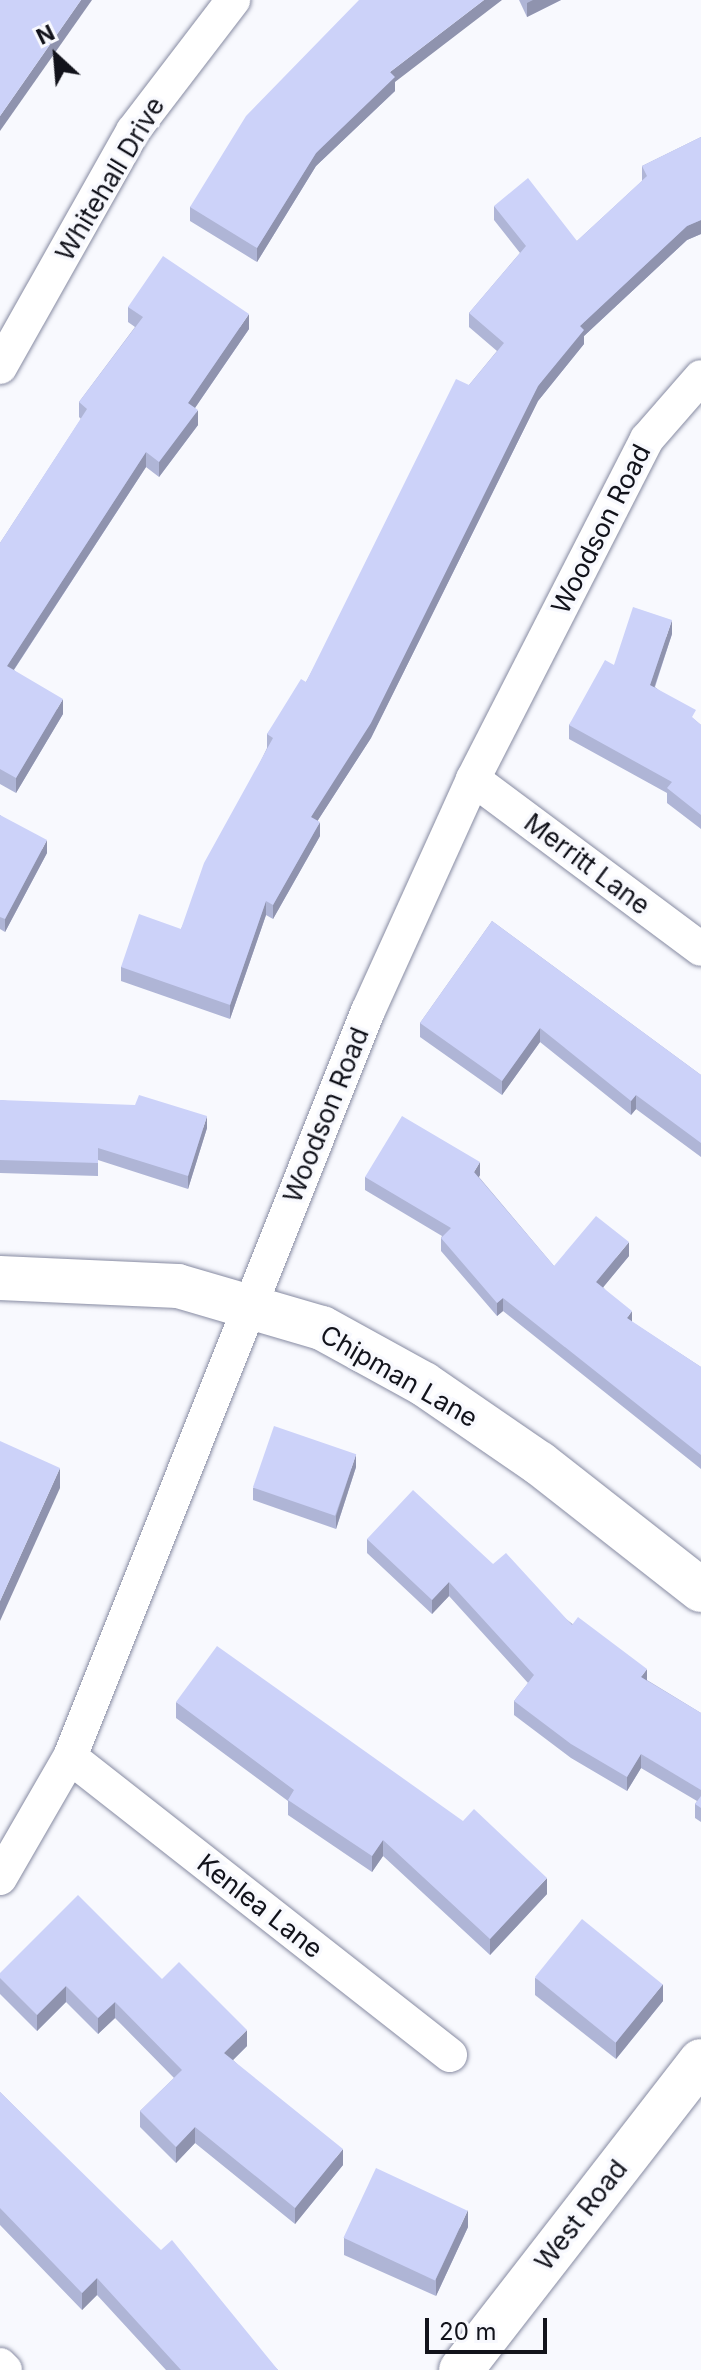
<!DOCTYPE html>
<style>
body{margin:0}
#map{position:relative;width:701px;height:2370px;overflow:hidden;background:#f8f9fe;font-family:Inter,sans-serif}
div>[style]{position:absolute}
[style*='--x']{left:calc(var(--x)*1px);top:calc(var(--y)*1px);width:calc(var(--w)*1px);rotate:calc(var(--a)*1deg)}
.roads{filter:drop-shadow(0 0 2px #878ba2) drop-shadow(0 0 2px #878ba2)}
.street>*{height:34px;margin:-17px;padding:0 17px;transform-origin:17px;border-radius:17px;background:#fff}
.secondary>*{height:44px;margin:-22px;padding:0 22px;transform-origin:22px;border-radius:22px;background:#fff}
.wall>*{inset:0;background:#afb5d6}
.shaded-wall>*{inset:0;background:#8f93ae}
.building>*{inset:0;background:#ccd2f9;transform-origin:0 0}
span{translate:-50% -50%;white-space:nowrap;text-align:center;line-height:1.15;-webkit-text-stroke:7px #f8f9fe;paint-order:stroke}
.street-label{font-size:26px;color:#12131b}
.north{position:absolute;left:16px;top:16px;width:80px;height:80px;-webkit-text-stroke:6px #f8f9fe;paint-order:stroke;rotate:334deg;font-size:22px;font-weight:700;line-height:32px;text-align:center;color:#12131b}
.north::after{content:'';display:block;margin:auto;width:28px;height:36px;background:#12131b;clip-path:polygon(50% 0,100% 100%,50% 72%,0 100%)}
.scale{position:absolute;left:425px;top:2318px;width:122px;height:36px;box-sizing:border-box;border:4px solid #12131b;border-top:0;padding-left:10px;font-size:24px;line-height:28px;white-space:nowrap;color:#12131b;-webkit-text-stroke:6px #f8f9fe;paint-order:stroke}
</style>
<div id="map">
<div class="roads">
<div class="street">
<i style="--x:0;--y:367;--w:271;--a:-60.6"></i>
<i style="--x:133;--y:131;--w:165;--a:-52.6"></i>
<i style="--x:473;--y:779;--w:284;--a:36.7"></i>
<i style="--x:70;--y:1757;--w:483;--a:38.1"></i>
<i style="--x:0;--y:1878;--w:140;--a:-60"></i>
<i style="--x:70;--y:1757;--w:803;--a:-68.23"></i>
<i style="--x:368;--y:1011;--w:255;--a:-65.6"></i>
<i style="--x:473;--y:779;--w:382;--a:-62.9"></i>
<i style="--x:647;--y:439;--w:82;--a:-48.9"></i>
<i style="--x:0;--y:2365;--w:7;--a:45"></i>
</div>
<div class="secondary">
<i style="--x:0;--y:1278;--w:178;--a:2.6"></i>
<i style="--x:178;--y:1286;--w:150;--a:16.3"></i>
<i style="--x:322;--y:1328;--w:116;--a:28.8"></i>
<i style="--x:424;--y:1384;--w:140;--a:34.5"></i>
<i style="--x:539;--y:1463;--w:206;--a:38.1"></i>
<i style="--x:461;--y:2370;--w:391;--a:-52.2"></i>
</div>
</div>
<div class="wall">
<i style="clip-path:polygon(519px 0,561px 0,527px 17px)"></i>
<i style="clip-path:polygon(395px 82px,395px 91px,316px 166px,257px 262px,190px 221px,190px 207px)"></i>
<i style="clip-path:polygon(701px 137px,701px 234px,687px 240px,584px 336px,584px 344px,538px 401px,371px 738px,318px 820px,320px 836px,273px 919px,266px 915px,230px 1019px,121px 981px,121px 967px,181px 929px,267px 748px,267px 734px,306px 682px,469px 385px,497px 351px,469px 327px,469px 313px,520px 253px,494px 220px,494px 206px,577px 241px,642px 181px,642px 166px)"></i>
<i style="clip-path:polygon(128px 307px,249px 329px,195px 408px,198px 425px,159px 477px,146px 467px,14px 670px,63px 714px,16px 793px,0 784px,0 543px,81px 419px,79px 417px,79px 402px,135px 327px,128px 322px)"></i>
<i style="clip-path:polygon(672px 634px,655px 687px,701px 725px,701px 829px,667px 803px,667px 793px,569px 739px,569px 725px,614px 665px)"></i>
<i style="clip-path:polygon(0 815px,47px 853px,5px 932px,0 929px)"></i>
<i style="clip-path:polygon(492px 921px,701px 1075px,701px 1157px,636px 1109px,631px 1115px,540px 1042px,502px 1095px,420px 1037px,420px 1023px)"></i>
<i style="clip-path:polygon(0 1100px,207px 1128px,188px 1189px,98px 1160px,98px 1176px,0 1173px)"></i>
<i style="clip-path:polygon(480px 1175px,479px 1177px,554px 1266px,629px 1256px,603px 1287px,632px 1322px,701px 1367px,701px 1469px,503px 1311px,497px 1316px,441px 1251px,441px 1238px,442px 1236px,365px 1190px,365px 1177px)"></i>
<i style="clip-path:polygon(356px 1467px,336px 1529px,253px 1500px,253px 1488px)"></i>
<i style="clip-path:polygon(367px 1539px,493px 1564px,647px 1680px,701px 1713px,701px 1822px,695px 1818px,695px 1804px,697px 1801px,641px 1768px,627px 1791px,571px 1758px,514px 1715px,514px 1701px,528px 1683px,449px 1596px,432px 1614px,367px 1553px)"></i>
<i style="clip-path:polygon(176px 1702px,547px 1894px,490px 1955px,383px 1856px,372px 1872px,288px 1815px,288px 1801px,176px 1718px)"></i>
<i style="clip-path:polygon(0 1973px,162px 1979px,247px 2046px,233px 2060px,343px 2165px,295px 2224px,195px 2143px,176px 2163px,140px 2127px,140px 2111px,174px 2078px,115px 2018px,98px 2034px,66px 2002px,37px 2031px,0 1994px)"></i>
<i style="clip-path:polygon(535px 1978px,663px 2001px,616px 2059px,535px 1995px)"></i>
<i style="clip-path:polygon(0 2092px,278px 2370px,166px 2370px,97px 2295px,82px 2310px,0 2225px)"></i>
<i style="clip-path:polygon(468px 2227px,436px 2296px,344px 2255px,344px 2238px)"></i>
</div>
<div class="shaded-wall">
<i style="clip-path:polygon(81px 0,92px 0,0 131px,0 116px)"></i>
<i style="clip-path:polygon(484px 0,502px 0,395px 82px,395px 91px,316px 166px,257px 262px,257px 248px,316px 153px,390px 72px)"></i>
<i style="clip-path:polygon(533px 0,561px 0,527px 17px,527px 3px)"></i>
<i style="clip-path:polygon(701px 220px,701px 234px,687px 240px,584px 336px,584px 344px,538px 401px,371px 738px,311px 831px,311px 817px,538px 386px,580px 326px,687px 226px)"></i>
<i style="clip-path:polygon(249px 314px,249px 329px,188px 418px,188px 403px)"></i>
<i style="clip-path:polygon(198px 410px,198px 425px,159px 477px,159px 462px)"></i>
<i style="clip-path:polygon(146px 452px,146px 467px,7px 680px,7px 666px)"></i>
<i style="clip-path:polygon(672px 620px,672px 634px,650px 700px,650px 685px)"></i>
<i style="clip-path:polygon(63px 699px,63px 714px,16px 793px,16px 778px)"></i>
<i style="clip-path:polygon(320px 822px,320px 836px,273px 919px,273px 905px)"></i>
<i style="clip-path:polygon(47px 840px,47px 853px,5px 932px,5px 919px)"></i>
<i style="clip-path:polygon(266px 901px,266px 915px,230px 1019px,230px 1005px)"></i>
<i style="clip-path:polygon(540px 1028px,540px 1042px,502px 1095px,502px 1081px)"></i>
<i style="clip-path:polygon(636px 1095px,636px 1109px,631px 1115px,631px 1101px)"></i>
<i style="clip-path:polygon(207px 1116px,207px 1128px,188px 1189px,188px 1176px)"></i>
<i style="clip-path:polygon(480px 1162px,480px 1175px,474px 1185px,474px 1172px)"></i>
<i style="clip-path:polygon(629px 1242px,629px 1256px,596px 1296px,596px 1282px)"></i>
<i style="clip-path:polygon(503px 1298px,503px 1311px,497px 1316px,497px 1303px)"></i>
<i style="clip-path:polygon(632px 1311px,632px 1325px,627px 1318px)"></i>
<i style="clip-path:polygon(356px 1454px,356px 1467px,336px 1529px,336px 1516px)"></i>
<i style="clip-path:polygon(60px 1468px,60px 1488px,0 1621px,0 1601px)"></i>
<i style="clip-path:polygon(449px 1582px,449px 1596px,432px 1614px,432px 1600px)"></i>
<i style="clip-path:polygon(647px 1669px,647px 1683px,641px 1677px)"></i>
<i style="clip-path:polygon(641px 1754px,641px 1768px,627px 1791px,627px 1777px)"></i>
<i style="clip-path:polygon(383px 1840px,383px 1856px,372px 1872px,372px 1856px)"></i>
<i style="clip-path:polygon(547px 1878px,547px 1894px,490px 1955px,490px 1939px)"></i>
<i style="clip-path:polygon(663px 1984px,663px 2001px,616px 2059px,616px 2042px)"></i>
<i style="clip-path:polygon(66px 1986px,66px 2002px,37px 2031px,37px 2015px)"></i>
<i style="clip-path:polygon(115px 2002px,115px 2018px,98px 2034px,98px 2018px)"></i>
<i style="clip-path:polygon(247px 2030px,247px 2046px,224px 2069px,224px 2053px)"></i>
<i style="clip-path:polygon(195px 2127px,195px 2143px,176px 2163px,176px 2147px)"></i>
<i style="clip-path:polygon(343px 2149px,343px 2165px,295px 2224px,295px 2208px)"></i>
<i style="clip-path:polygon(468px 2210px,468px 2227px,436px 2296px,436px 2279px)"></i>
<i style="clip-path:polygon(97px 2278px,97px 2295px,82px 2310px,82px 2293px)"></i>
</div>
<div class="building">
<i style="clip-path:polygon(0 0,81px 0,0 116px)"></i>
<i style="clip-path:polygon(359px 0,484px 0,390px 72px,395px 77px,316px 153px,257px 248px,190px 207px,246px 116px)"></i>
<i style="clip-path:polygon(701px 137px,701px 220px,687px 226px,580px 326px,584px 330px,538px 386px,371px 723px,311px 817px,320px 822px,273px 905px,266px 901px,230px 1005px,121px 967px,139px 914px,181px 929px,204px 863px,273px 738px,267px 734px,301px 679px,306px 682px,456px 379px,469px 385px,504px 343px,469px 313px,526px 246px,494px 206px,528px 178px,577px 241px,647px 176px,642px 166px)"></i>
<i style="clip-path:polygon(163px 256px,249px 314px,188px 403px,198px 410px,159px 462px,146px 452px,7px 666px,63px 699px,16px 778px,0 769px,0 543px,87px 409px,79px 402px,143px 317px,128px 307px)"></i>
<i style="clip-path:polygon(633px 607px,672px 620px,650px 685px,696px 710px,692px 717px,701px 725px,701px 815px,667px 788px,672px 782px,569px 725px,605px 660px,614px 665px)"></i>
<i style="clip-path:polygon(0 815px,47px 840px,5px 919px,0 917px)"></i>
<i style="clip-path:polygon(492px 921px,701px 1075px,701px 1143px,636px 1095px,631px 1101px,540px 1028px,502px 1081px,420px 1023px)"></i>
<i style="clip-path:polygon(139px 1095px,207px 1116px,188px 1176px,98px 1148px,98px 1163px,0 1160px,0 1100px,135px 1105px)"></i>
<i style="clip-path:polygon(402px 1116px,480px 1162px,474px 1172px,554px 1266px,596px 1216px,629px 1242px,596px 1282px,632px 1311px,627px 1318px,701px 1367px,701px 1455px,503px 1298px,497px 1303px,441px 1238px,451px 1228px,365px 1177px)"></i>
<i style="left:274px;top:1426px;width:87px;height:65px;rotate:19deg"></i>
<i style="clip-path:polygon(0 1441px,60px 1468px,0 1601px)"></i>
<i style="clip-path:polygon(413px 1490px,493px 1564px,506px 1553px,572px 1625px,578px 1617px,647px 1669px,641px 1677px,701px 1713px,701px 1790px,641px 1754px,627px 1777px,571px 1744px,514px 1701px,534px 1675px,449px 1582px,432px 1600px,367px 1539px)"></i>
<i style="clip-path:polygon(217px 1646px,463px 1821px,474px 1809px,547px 1878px,490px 1939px,383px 1840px,372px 1856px,288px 1800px,294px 1790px,176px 1702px)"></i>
<i style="clip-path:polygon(701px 1796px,701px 1808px,695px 1804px)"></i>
<i style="clip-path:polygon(78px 1895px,162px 1979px,179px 1962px,247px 2030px,224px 2053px,343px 2149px,295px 2208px,195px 2127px,176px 2147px,140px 2111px,182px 2070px,115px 2002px,98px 2018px,66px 1986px,37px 2015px,0 1978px,0 1973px)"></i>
<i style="left:582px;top:1919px;width:104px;height:75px;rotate:39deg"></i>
<i style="clip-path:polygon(0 2092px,161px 2250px,172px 2240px,278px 2370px,181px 2370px,97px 2278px,82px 2293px,0 2208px)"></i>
<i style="left:376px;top:2168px;width:101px;height:77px;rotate:25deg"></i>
</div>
<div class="street-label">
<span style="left:110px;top:179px;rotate:-59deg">Whitehall Drive</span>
<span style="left:601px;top:529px;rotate:-63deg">Woodson Road</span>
<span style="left:587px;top:864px;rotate:37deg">Merritt Lane</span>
<span style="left:326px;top:1115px;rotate:-68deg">Woodson Road</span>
<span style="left:399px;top:1376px;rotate:30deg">Chipman Lane</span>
<span style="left:260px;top:1906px;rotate:38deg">Kenlea Lane</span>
<span style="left:581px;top:2215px;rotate:-52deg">West Road</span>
</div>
<div class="north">N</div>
<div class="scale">20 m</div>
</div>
